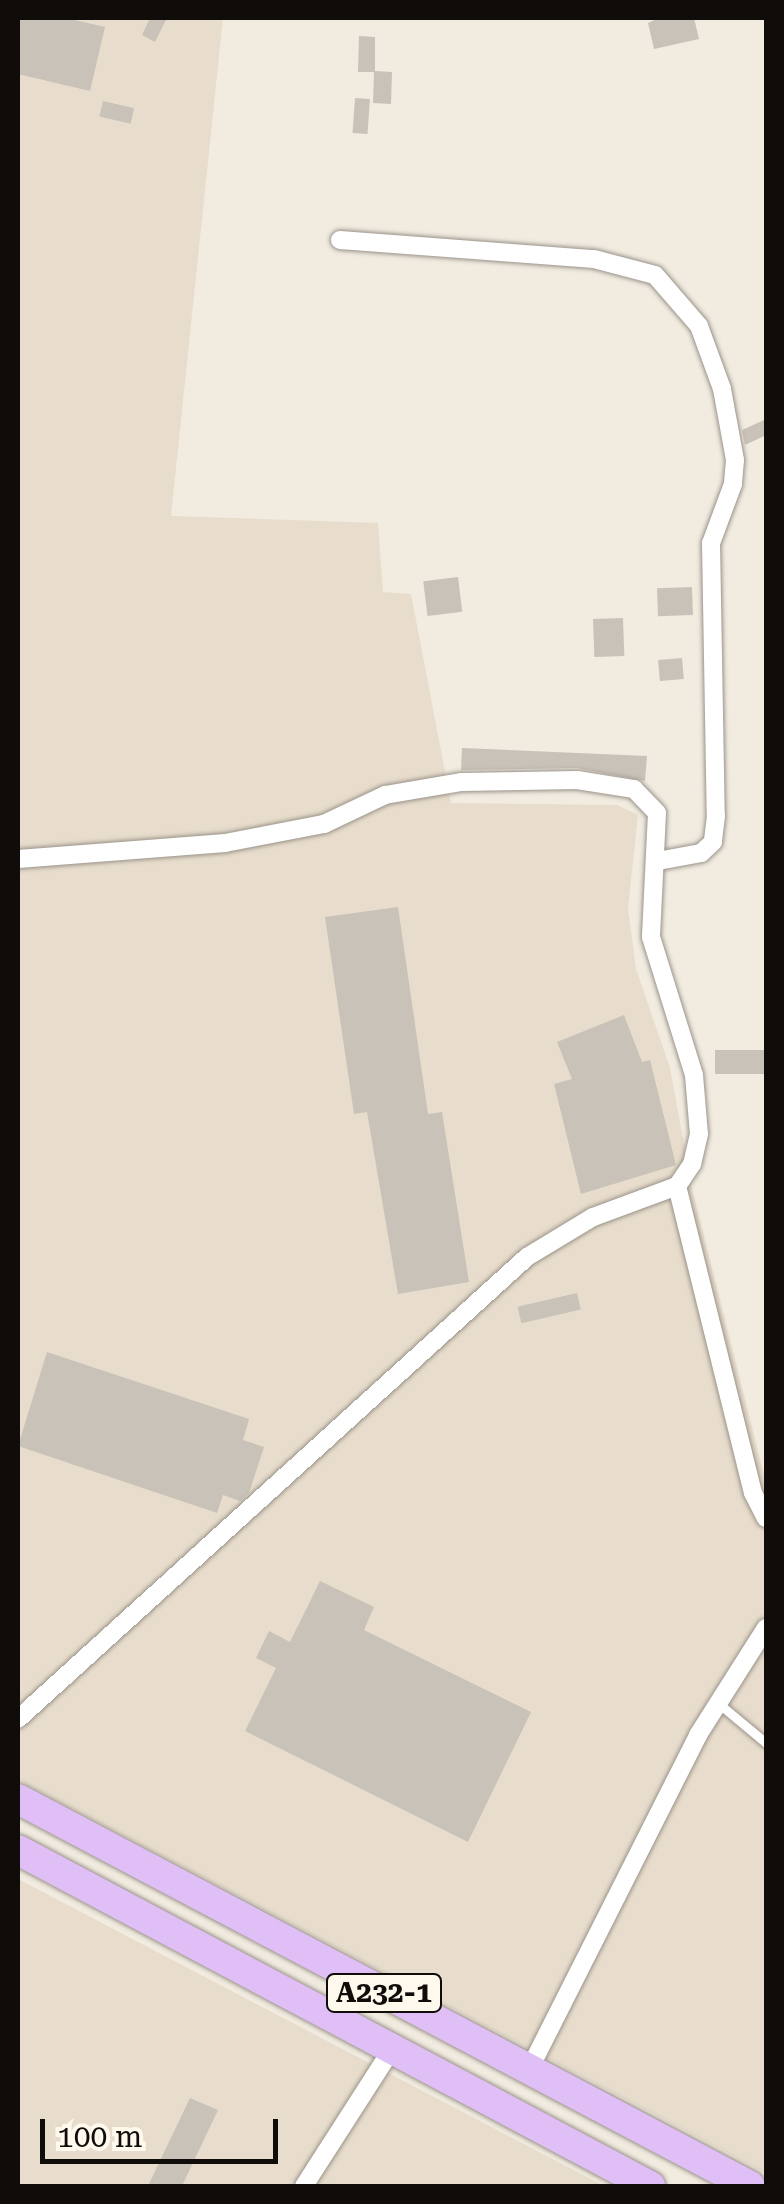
<!DOCTYPE html>
<style>
body{margin:0}
#map{position:relative;width:784px;height:2204px;overflow:hidden;background:#f1ebe0;font-family:"Roboto Serif",serif}
div>[style]{position:absolute}
[style*='--x']{left:calc(var(--x)*1px);top:calc(var(--y)*1px);width:calc(var(--w)*1px);rotate:calc(var(--a)*1deg)}
.built>*{inset:0;background:#e8ddcc}
.building>*{inset:0;background:#c9c2b8;transform-origin:0 0}
.roads{filter:drop-shadow(0 0 2px #9a938a) drop-shadow(0 0 2px #9a938a)}
.service>*{height:9px;margin:-4.5px;padding:0 4.5px;transform-origin:4.5px;border-radius:4.5px;background:#fff}
.minor>*{height:18px;margin:-9px;padding:0 9px;transform-origin:9px;border-radius:9px;background:#fff}
.trunk>*{height:30px;margin:-15px;padding:0 15px;transform-origin:15px;border-radius:15px;background:#e0bef6}
span{translate:-50% -50%;white-space:nowrap;text-align:center;line-height:1.15;-webkit-text-stroke:8px #fff8ed;paint-order:stroke}
.shield-label span{padding:2px 8px;background:#fff8ed;border:2px solid;border-radius:8px;-webkit-text-stroke-width:0}
.shield-label{font-size:28px;color:#0f0c09;font-weight:700}
.frame{position:absolute;inset:0;border:20px solid #0f0c09;pointer-events:none}
.scale{position:absolute;left:40px;top:2119px;width:238px;height:45px;box-sizing:border-box;border:5px solid #0f0c09;border-top:0;padding-left:12px;font-size:30px;line-height:35px;white-space:nowrap;color:#0f0c09;-webkit-text-stroke:8px #fff8ed;paint-order:stroke}
</style>
<div id="map">
<div class="built">
<i style="clip-path:polygon(18px 18px,223px 18px,171px 516px,378px 523px,383px 592px,411px 594px,451px 803px,617px 805px,638px 815px,628px 908px,636px 969px,670px 1068px,693px 1193px,766px 1483px,766px 2173px,18px 1780px)"></i>
<i style="clip-path:polygon(18px 1879px,604px 2186px,18px 2186px)"></i>
</div>
<div class="building">
<i style="clip-path:polygon(18px 18px,66px 18px,105px 27px,90px 91px,18px 74px)"></i>
<i style="clip-path:polygon(150px 18px,167px 18px,155px 42px,142px 35px)"></i>
<i style="clip-path:polygon(659px 18px,694px 18px,699px 39px,654px 49px,648px 23px)"></i>
<i style="clip-path:polygon(359px 36px,375px 37px,375px 71px,392px 72px,391px 104px,373px 103px,374px 72px,358px 72px)"></i>
<i style="left:355px;top:98px;width:15px;height:35px;rotate:4deg"></i>
<i style="left:103px;top:101px;width:32px;height:16px;rotate:13deg"></i>
<i style="clip-path:polygon(766px 419px,766px 435px,745px 445px,742px 430px)"></i>
<i style="left:458px;top:577px;width:35px;height:35px;rotate:83deg"></i>
<i style="left:692px;top:587px;width:28px;height:35px;rotate:88deg"></i>
<i style="left:623px;top:618px;width:38px;height:30px;rotate:88deg"></i>
<i style="left:682px;top:658px;width:21px;height:24px;rotate:85deg"></i>
<i style="clip-path:polygon(462px 748px,647px 756px,645px 781px,577px 768px,461px 770px)"></i>
<i style="clip-path:polygon(398px 907px,428px 1114px,442px 1112px,469px 1282px,398px 1294px,367px 1112px,354px 1114px,325px 917px)"></i>
<i style="clip-path:polygon(624px 1015px,642px 1062px,650px 1060px,676px 1165px,581px 1194px,554px 1084px,572px 1079px,557px 1042px)"></i>
<i style="left:766px;top:1050px;width:24px;height:51px;rotate:90deg"></i>
<i style="left:577px;top:1293px;width:17px;height:61px;rotate:77deg"></i>
<i style="clip-path:polygon(47px 1352px,249px 1419px,243px 1440px,264px 1447px,249px 1493px,240px 1501px,223px 1495px,217px 1513px,18px 1446px)"></i>
<i style="clip-path:polygon(320px 1581px,374px 1607px,364px 1630px,531px 1712px,468px 1842px,245px 1731px,276px 1668px,256px 1658px,269px 1631px,290px 1642px)"></i>
<i style="clip-path:polygon(190px 2098px,218px 2110px,182px 2186px,148px 2186px)"></i>
</div>
<div class="roads">
<div class="service">
<i style="--x:718;--y:1703;--w:62;--a:39.8"></i>
</div>
<div class="minor">
<i style="--x:340;--y:240;--w:255;--a:4.3"></i>
<i style="--x:594;--y:259;--w:63;--a:14.7"></i>
<i style="--x:655;--y:275;--w:67;--a:49.2"></i>
<i style="--x:699;--y:326;--w:67;--a:69.9"></i>
<i style="--x:722;--y:389;--w:72;--a:79.6"></i>
<i style="--x:735;--y:460;--w:24;--a:95"></i>
<i style="--x:733;--y:484;--w:63;--a:110.4"></i>
<i style="--x:711;--y:543;--w:273;--a:89"></i>
<i style="--x:716;--y:816;--w:26;--a:97"></i>
<i style="--x:713;--y:842;--w:16;--a:137"></i>
<i style="--x:701;--y:853;--w:44;--a:169.5"></i>
<i style="--x:18;--y:859;--w:208;--a:-4.4"></i>
<i style="--x:225;--y:843;--w:101;--a:-10.9"></i>
<i style="--x:324;--y:824;--w:68;--a:-25.4"></i>
<i style="--x:385;--y:795;--w:78;--a:-9.6"></i>
<i style="--x:462;--y:782;--w:115;--a:-1"></i>
<i style="--x:577;--y:780;--w:58;--a:9"></i>
<i style="--x:634;--y:789;--w:33;--a:46"></i>
<i style="--x:657;--y:813;--w:124;--a:92.8"></i>
<i style="--x:651;--y:937;--w:145;--a:72.7"></i>
<i style="--x:694;--y:1075;--w:59;--a:85.2"></i>
<i style="--x:699;--y:1134;--w:31;--a:103"></i>
<i style="--x:692;--y:1164;--w:27;--a:124"></i>
<i style="--x:677;--y:1186;--w:90;--a:159.7"></i>
<i style="--x:593;--y:1217;--w:77;--a:148.8"></i>
<i style="--x:527;--y:1257;--w:687;--a:137.77"></i>
<i style="--x:677;--y:1186;--w:316;--a:76.1"></i>
<i style="--x:753;--y:1493;--w:28;--a:63"></i>
<i style="--x:529;--y:2070;--w:375;--a:-63.2"></i>
<i style="--x:698;--y:1735;--w:127;--a:-57.6"></i>
<i style="--x:304;--y:2186;--w:163;--a:-57.3"></i>
</div>
<div class="trunk">
<i style="--x:18;--y:1799;--w:828;--a:27.86"></i>
<i style="--x:18;--y:1850;--w:716;--a:28"></i>
</div>
</div>
<div class="shield-label">
<span style="left:384px;top:1993px">A232-1</span>
</div>
<div class="frame"></div>
<div class="scale">100 m</div>
</div>
